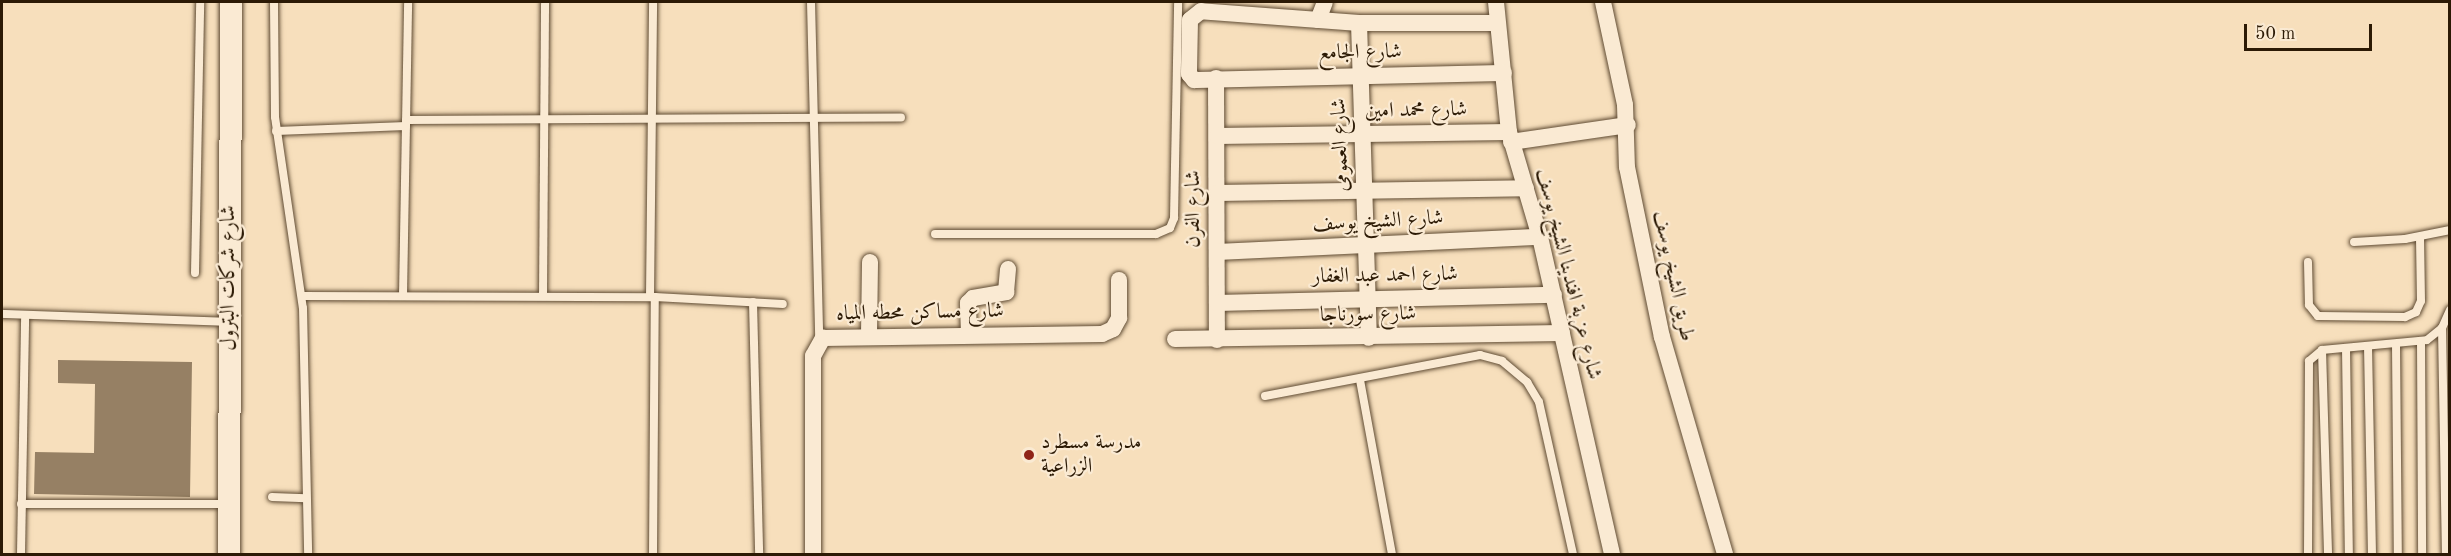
<!DOCTYPE html>
<meta charset="utf-8">
<style>
body{margin:0}
#map{position:relative;width:2451px;height:556px;overflow:hidden;background:#f7dfbc;font-family:"Old Standard TT",Amiri,serif}
div>[style]{position:absolute}
[style*='--x']{left:calc(var(--x)*1px);top:calc(var(--y)*1px);width:calc(var(--w)*1px);rotate:calc(var(--a)*1deg)}
.building>*{inset:0;background:#968064}
.roads{filter:drop-shadow(0 0 2px #5f4b33) drop-shadow(0 0 2px #5f4b33)}
.lane>*{height:8px;margin:-4px;padding:0 4px;transform-origin:4px;border-radius:4px;background:#faead3}
.street>*{height:16px;margin:-8px;padding:0 8px;transform-origin:8px;border-radius:8px;background:#faead3}
.secondary>*{height:22px;margin:-11px;padding:0 11px;transform-origin:11px;border-radius:11px;background:#faead3}
.dots>*{width:16px;height:16px;translate:-50% -50%;box-sizing:border-box;border:3px solid #faead3;border-radius:50%}
span{translate:-50% -50%;white-space:nowrap;text-align:center;line-height:1.15;-webkit-text-stroke:4.5px #faead3;paint-order:stroke}
.street-label{font-size:21px;color:#2c1a05}
.poi-label{font-size:21px;color:#2c1a05}
.left{translate:0 -50%;text-align:left}
.frame{position:absolute;inset:0;border:3px solid #2c1a05;pointer-events:none}
.scale{position:absolute;left:2244px;top:24px;width:128px;height:27px;box-sizing:border-box;border:3px solid #2c1a05;border-top:0;padding-left:8px;font-size:18px;line-height:21px;white-space:nowrap;color:#2c1a05;-webkit-text-stroke:4px #faead3;paint-order:stroke}
</style>
<div id="map">
<div class="building">
<i style="clip-path:polygon(58px 360px,192px 362px,190px 497px,34px 494px,35px 452px,94px 453px,95px 384px,58px 383px)"></i>
</div>
<div class="roads">
<div class="lane">
<i style="--x:274;--y:2;--w:115;--a:89.5"></i>
<i style="--x:275;--y:117;--w:193;--a:81.7"></i>
<i style="--x:303;--y:308;--w:246;--a:88.8"></i>
<i style="--x:811;--y:2;--w:339;--a:88.6"></i>
<i style="--x:406;--y:120;--w:495;--a:-0.3"></i>
<i style="--x:276;--y:131;--w:130;--a:-2.2"></i>
<i style="--x:935;--y:234;--w:221;--a:0"></i>
<i style="--x:1156;--y:234;--w:15;--a:-23"></i>
<i style="--x:1170;--y:228;--w:11;--a:-68"></i>
<i style="--x:1174;--y:218;--w:216;--a:-88.9"></i>
<i style="--x:2354;--y:242;--w:51;--a:-3.4"></i>
<i style="--x:2405;--y:239;--w:46;--a:-11.3"></i>
<i style="--x:2308;--y:262;--w:43;--a:88.7"></i>
<i style="--x:2309;--y:305;--w:14;--a:51"></i>
<i style="--x:2318;--y:316;--w:87;--a:0.7"></i>
<i style="--x:2405;--y:317;--w:12;--a:-24"></i>
<i style="--x:2416;--y:312;--w:12;--a:-66"></i>
<i style="--x:2421;--y:301;--w:64;--a:-90.9"></i>
<i style="--x:195;--y:273;--w:271;--a:-88.9"></i>
<i style="--x:302;--y:296;--w:353;--a:0.2"></i>
<i style="--x:655;--y:297;--w:128;--a:3.1"></i>
<i style="--x:403;--y:296;--w:294;--a:-89"></i>
<i style="--x:543;--y:296;--w:294;--a:-89.6"></i>
<i style="--x:650;--y:297;--w:295;--a:-89.4"></i>
<i style="--x:753;--y:302;--w:252;--a:88.6"></i>
<i style="--x:2;--y:314;--w:226;--a:2"></i>
<i style="--x:2442;--y:328;--w:226;--a:89"></i>
<i style="--x:2421;--y:342;--w:212;--a:89.7"></i>
<i style="--x:2396;--y:344;--w:210;--a:89.5"></i>
<i style="--x:2368;--y:346;--w:208;--a:88.9"></i>
<i style="--x:2346;--y:348;--w:206;--a:89.2"></i>
<i style="--x:2322;--y:350;--w:204;--a:88.3"></i>
<i style="--x:1360;--y:380;--w:177;--a:79.6"></i>
<i style="--x:1265;--y:396;--w:219;--a:-10.8"></i>
<i style="--x:1480;--y:355;--w:23;--a:15"></i>
<i style="--x:1502;--y:361;--w:33;--a:40"></i>
<i style="--x:1527;--y:382;--w:23;--a:59"></i>
<i style="--x:1539;--y:402;--w:156;--a:77.4"></i>
<i style="--x:272;--y:497;--w:34;--a:2"></i>
<i style="--x:21;--y:504;--w:207;--a:0"></i>
<i style="--x:21;--y:554;--w:239;--a:-89"></i>
<i style="--x:653;--y:554;--w:257;--a:-89.6"></i>
<i style="--x:2308;--y:554;--w:193;--a:-89.7"></i>
<i style="--x:2309;--y:361;--w:17;--a:-40"></i>
<i style="--x:2322;--y:350;--w:105;--a:-5.4"></i>
<i style="--x:2427;--y:340;--w:19;--a:-39"></i>
<i style="--x:2442;--y:328;--w:20;--a:-66"></i>
</div>
<div class="street">
<i style="--x:1496;--y:2;--w:131;--a:84.3"></i>
<i style="--x:1509;--y:132;--w:109;--a:73.6"></i>
<i style="--x:1540;--y:237;--w:325;--a:77.2"></i>
<i style="--x:1603;--y:2;--w:105;--a:77.9"></i>
<i style="--x:1625;--y:105;--w:62;--a:88.2"></i>
<i style="--x:1627;--y:167;--w:174;--a:78.4"></i>
<i style="--x:1662;--y:337;--w:226;--a:73.8"></i>
<i style="--x:1318;--y:20;--w:19;--a:-69"></i>
<i style="--x:1359;--y:23;--w:315;--a:88.2"></i>
<i style="--x:1497;--y:23;--w:138;--a:180"></i>
<i style="--x:1359;--y:23;--w:158;--a:-175.7"></i>
<i style="--x:1201;--y:11;--w:14;--a:141"></i>
<i style="--x:1190;--y:20;--w:54;--a:91.1"></i>
<i style="--x:1189;--y:74;--w:8;--a:50"></i>
<i style="--x:1194;--y:80;--w:310;--a:-1.3"></i>
<i style="--x:1216;--y:78;--w:262;--a:89.8"></i>
<i style="--x:1217;--y:136;--w:292;--a:-0.8"></i>
<i style="--x:1511;--y:142;--w:118;--a:-8.3"></i>
<i style="--x:1217;--y:193;--w:309;--a:-0.9"></i>
<i style="--x:1217;--y:252;--w:323;--a:-2.7"></i>
<i style="--x:1217;--y:303;--w:337;--a:-1.4"></i>
<i style="--x:969;--y:334;--w:31;--a:-92"></i>
<i style="--x:968;--y:303;--w:7;--a:-45"></i>
<i style="--x:973;--y:298;--w:34;--a:-10"></i>
<i style="--x:1006;--y:292;--w:23;--a:-85"></i>
<i style="--x:869;--y:335;--w:73;--a:-89.2"></i>
<i style="--x:1175;--y:339;--w:387;--a:-0.9"></i>
<i style="--x:813;--y:554;--w:198;--a:-90"></i>
<i style="--x:813;--y:356;--w:21;--a:-61"></i>
<i style="--x:823;--y:338;--w:279;--a:-0.8"></i>
<i style="--x:1102;--y:334;--w:12;--a:-24"></i>
<i style="--x:1113;--y:329;--w:13;--a:-61"></i>
<i style="--x:1119;--y:318;--w:38;--a:-90"></i>
</div>
<div class="secondary">
<i style="--x:229;--y:554;--w:552;--a:-89.79"></i>
</div>
</div>
<div class="dots">
<i style="left:1029px;top:455px;background:#8f2418"></i>
</div>
<div class="street-label">
<span style="left:1360px;top:53px;rotate:-1deg">شارع الجامع</span>
<span style="left:1416px;top:111px;rotate:-1deg">شارع محمد امين</span>
<span style="left:1341px;top:145px;rotate:-92deg">شارع العمومى</span>
<span style="left:1194px;top:209px;rotate:-90deg">شارع الفرن</span>
<span style="left:1378px;top:222px;rotate:-3deg">شارع الشيخ يوسف</span>
<span style="left:1568px;top:274px;rotate:76deg">شارع عزبة افندينا الشيخ يوسف</span>
<span style="left:1385px;top:276px;rotate:-1deg">شارع احمد عبد الغفار</span>
<span style="left:1673px;top:276px;rotate:78deg">طريق الشيخ يوسف</span>
<span style="left:229px;top:278px;rotate:-90deg">شارع شركات البترول</span>
<span style="left:920px;top:313px;rotate:-1deg">شارع مساكن محطه المياه</span>
<span style="left:1368px;top:315px;rotate:-1deg">شارع سورناجا</span>
</div>
<div class="poi-label">
<span class="left" style="left:1041px;top:455px">مدرسة مسطرد<br>الزراعية</span>
</div>
<div class="frame"></div>
<div class="scale">50 m</div>
</div>
